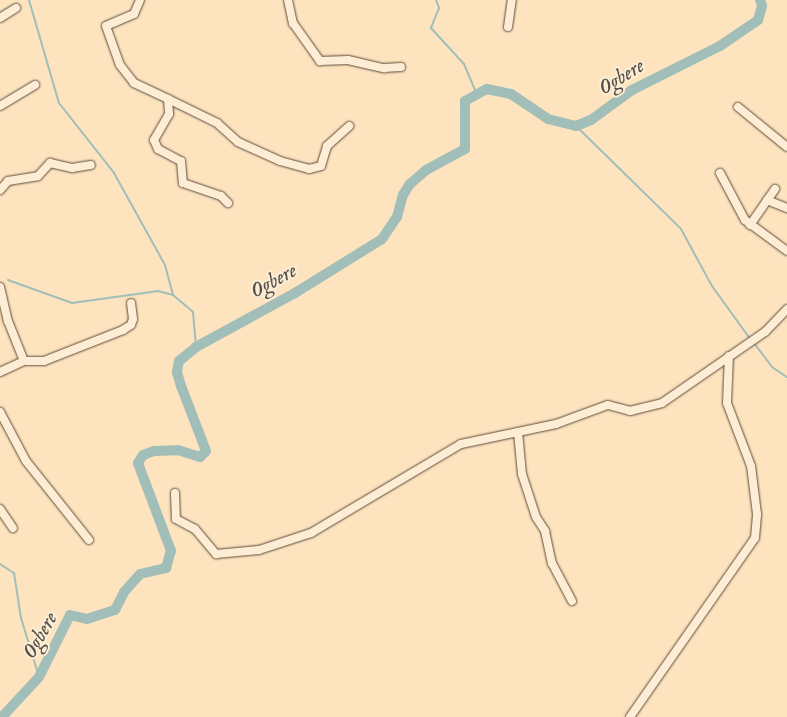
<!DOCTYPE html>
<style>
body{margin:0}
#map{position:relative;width:787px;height:717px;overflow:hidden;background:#fde4bf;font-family:"IM FELL English",serif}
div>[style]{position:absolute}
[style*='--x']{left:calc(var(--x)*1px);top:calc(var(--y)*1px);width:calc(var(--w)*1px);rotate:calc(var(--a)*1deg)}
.stream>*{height:2px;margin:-1px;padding:0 1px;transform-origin:1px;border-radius:1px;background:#a1beb8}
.river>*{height:10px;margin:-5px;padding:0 5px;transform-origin:5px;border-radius:5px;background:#a1beb8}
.roads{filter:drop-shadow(0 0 1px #5e4a39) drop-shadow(0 0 1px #5e4a39)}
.minor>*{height:8px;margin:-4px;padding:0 4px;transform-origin:4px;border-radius:4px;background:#feedd5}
span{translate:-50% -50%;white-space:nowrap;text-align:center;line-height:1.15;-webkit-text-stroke:4px #feedd5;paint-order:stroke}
.water-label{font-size:21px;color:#535148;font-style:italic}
</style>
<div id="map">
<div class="stream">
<i style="--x:29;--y:0;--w:107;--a:73.8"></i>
<i style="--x:59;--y:103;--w:89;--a:51.8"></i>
<i style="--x:114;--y:173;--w:105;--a:61"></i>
<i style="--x:165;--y:265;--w:31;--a:75"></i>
<i style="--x:173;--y:295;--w:26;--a:40"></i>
<i style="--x:193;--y:312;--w:35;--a:85"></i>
<i style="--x:436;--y:0;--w:9;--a:69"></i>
<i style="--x:439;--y:8;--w:22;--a:112"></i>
<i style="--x:431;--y:28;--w:49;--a:47.5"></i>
<i style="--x:464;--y:64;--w:33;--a:67"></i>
<i style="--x:576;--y:126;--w:147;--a:44.4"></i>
<i style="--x:681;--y:229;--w:65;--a:61.5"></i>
<i style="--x:712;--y:286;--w:67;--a:54.2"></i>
<i style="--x:8;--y:280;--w:68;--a:19.8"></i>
<i style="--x:72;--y:303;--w:87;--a:-7.9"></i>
<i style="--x:158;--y:291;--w:16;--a:15"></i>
<i style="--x:754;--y:343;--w:30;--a:53"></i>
<i style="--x:772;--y:367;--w:18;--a:34"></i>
<i style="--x:0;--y:564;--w:17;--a:33"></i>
<i style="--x:14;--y:573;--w:46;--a:81.2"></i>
<i style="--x:21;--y:618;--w:62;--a:73"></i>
</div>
<div class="river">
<i style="--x:2;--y:717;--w:54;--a:-47.2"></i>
<i style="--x:39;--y:677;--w:69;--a:-63.4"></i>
<i style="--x:70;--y:615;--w:17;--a:13"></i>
<i style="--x:87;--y:619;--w:29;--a:-18"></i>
<i style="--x:115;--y:610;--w:20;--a:-63"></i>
<i style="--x:124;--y:592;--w:24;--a:-48"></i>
<i style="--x:140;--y:574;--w:27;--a:-13"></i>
<i style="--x:166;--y:568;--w:18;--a:-74"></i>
<i style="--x:171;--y:551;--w:94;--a:-110.6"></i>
<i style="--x:138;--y:463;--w:9;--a:-58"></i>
<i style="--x:143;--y:455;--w:12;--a:-20"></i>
<i style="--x:154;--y:451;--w:24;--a:-2"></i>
<i style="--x:178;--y:450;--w:23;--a:18"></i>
<i style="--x:200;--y:457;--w:8;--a:-45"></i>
<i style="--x:206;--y:451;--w:70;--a:-111"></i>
<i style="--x:181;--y:386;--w:15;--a:-106"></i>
<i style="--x:177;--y:372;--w:11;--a:-80"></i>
<i style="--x:179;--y:361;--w:22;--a:-39"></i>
<i style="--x:196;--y:347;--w:113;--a:-28.6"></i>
<i style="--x:295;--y:293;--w:102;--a:-31.8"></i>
<i style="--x:382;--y:239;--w:27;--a:-56"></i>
<i style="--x:397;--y:217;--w:23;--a:-75"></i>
<i style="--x:403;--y:195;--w:13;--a:-58"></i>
<i style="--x:410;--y:184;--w:21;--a:-41"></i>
<i style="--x:426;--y:170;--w:44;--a:-28.3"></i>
<i style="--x:465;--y:149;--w:48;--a:-90"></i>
<i style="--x:465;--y:101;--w:25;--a:-29"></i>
<i style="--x:487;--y:89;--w:25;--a:12"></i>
<i style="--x:511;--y:94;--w:45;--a:34"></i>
<i style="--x:548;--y:119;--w:29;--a:14"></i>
<i style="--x:576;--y:126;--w:16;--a:-22"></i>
<i style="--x:591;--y:120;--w:51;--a:-36.2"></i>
<i style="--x:632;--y:90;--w:98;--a:-26.6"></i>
<i style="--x:720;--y:46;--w:46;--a:-34.4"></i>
<i style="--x:758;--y:20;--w:15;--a:-74"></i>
<i style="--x:762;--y:6;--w:6;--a:-108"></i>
</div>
<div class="roads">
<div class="minor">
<i style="--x:140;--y:0;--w:15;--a:113"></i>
<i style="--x:134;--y:14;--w:30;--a:157"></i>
<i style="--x:106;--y:26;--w:41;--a:70.3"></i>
<i style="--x:120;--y:65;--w:23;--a:52"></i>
<i style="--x:134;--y:83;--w:38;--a:25"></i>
<i style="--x:168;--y:99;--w:15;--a:86"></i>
<i style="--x:169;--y:114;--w:30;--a:120"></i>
<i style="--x:154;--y:140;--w:10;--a:66"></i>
<i style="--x:158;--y:149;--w:26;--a:28"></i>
<i style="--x:181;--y:161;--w:22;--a:85"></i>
<i style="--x:183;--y:183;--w:40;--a:18.9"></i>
<i style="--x:221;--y:196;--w:10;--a:45"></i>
<i style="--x:288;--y:0;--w:24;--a:78"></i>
<i style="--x:293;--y:23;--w:47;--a:54.6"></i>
<i style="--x:320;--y:61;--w:28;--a:-2"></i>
<i style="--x:348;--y:60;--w:37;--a:13"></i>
<i style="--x:384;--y:68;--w:17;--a:-3"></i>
<i style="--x:0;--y:18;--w:19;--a:-32"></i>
<i style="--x:508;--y:27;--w:27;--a:-82"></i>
<i style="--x:168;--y:99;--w:55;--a:26.1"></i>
<i style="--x:217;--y:123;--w:28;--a:42"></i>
<i style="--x:238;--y:142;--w:46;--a:24.3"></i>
<i style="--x:280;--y:161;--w:30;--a:15"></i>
<i style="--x:309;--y:169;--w:12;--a:-14"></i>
<i style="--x:321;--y:166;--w:21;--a:-73"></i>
<i style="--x:327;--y:146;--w:30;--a:-42"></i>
<i style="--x:0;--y:106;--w:41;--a:-31"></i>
<i style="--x:738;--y:107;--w:63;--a:39.2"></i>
<i style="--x:720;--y:173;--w:53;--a:62"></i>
<i style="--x:745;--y:220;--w:52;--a:36.4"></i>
<i style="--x:0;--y:190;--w:12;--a:-48"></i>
<i style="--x:8;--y:181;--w:30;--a:-9"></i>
<i style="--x:38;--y:176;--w:18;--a:-47"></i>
<i style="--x:50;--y:163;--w:23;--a:13"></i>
<i style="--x:72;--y:168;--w:19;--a:-9"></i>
<i style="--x:767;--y:200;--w:22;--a:22"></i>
<i style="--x:750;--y:225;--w:44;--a:-55.2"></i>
<i style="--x:0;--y:287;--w:35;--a:77"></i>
<i style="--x:8;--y:321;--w:43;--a:68.2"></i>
<i style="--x:0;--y:372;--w:26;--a:-25"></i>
<i style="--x:24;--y:361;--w:20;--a:0"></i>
<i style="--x:44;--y:361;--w:85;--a:-21.4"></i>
<i style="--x:123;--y:330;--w:9;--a:-32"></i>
<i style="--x:131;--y:325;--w:6;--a:-72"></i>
<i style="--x:133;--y:319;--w:16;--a:-97"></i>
<i style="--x:0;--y:412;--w:55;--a:62"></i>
<i style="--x:26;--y:461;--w:101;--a:51.4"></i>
<i style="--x:518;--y:432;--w:42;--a:84.6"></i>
<i style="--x:522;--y:474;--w:45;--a:72"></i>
<i style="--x:536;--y:517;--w:17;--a:57"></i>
<i style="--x:545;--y:531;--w:33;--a:78"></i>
<i style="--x:552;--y:563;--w:43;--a:62.2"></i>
<i style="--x:175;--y:493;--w:26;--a:88"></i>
<i style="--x:176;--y:519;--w:21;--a:28"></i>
<i style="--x:195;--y:529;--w:33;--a:50"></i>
<i style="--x:216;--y:554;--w:43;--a:-5.3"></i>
<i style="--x:259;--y:550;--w:55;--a:-18.1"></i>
<i style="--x:311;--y:533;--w:174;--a:-30.7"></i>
<i style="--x:461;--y:444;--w:97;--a:-11.9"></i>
<i style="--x:556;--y:424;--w:55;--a:-20.1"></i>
<i style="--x:608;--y:405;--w:23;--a:15"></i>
<i style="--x:630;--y:411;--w:33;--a:-14"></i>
<i style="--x:662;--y:403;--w:125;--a:-34.6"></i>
<i style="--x:765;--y:332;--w:32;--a:-46"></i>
<i style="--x:0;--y:509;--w:23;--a:56"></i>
<i style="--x:630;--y:717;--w:218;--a:-55.1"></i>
<i style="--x:755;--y:538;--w:24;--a:-85"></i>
<i style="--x:757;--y:514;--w:48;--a:-97.1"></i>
<i style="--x:751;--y:466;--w:67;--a:-110.9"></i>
<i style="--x:727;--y:403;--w:47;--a:-87.6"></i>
</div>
</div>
<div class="water-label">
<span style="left:622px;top:78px;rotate:-32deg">Ogbere</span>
<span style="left:274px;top:282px;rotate:-29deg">Ogbere</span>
<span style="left:41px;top:636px;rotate:-60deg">Ogbere</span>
</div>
</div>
